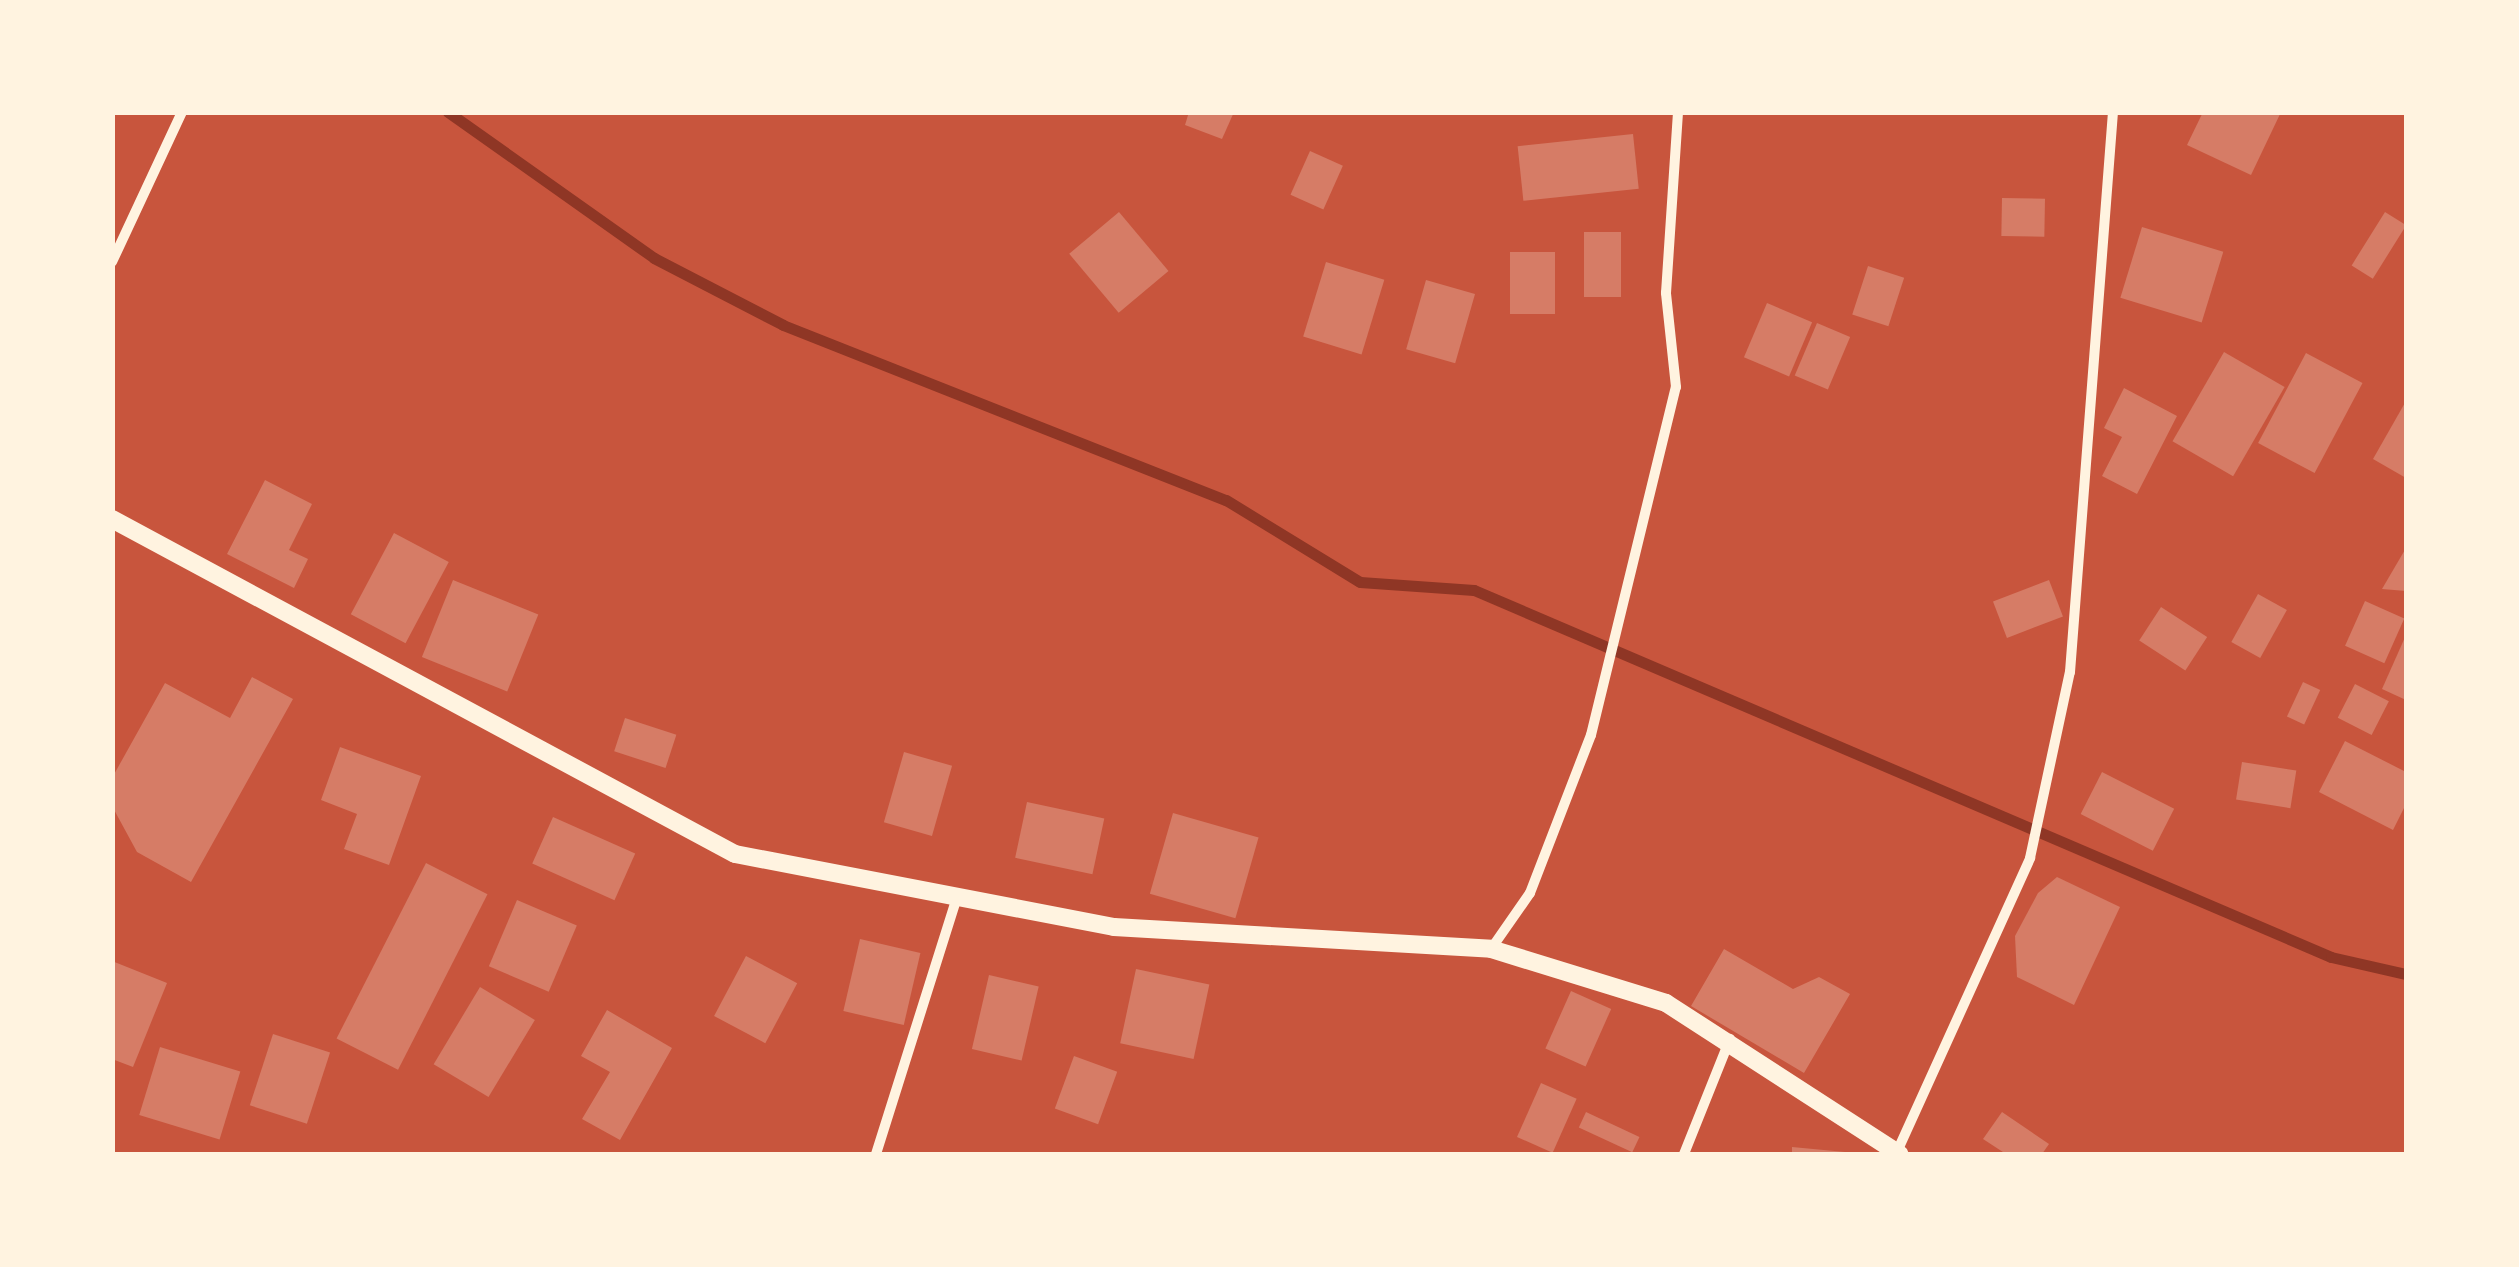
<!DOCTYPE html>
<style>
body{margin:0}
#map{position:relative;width:2519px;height:1267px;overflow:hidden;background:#c8553d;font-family:Signika,sans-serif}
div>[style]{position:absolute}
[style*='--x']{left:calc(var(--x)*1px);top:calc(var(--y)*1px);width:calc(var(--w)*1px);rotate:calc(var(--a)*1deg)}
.stream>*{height:11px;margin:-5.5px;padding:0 5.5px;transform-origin:5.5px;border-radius:5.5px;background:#8f3625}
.building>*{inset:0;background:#d67c66;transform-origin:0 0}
.minor>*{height:10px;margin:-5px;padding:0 5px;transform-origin:5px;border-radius:5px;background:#fff3e0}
.tertiary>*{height:18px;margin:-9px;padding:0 9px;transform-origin:9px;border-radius:9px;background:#fff3e0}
span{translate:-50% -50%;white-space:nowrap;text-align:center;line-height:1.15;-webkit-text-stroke:10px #fff3e0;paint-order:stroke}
.frame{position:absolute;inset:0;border:115px solid #fff3e0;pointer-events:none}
</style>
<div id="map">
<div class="stream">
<i style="--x:448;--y:112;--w:252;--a:35.3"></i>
<i style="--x:654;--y:258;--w:145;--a:27.4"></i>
<i style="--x:783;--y:325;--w:476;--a:21.6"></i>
<i style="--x:1226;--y:500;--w:157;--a:31.5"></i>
<i style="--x:1360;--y:582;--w:114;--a:4"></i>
<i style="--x:1474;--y:590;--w:932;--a:23.18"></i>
<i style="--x:2331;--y:957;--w:77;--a:12.8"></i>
</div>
<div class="building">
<i style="clip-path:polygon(1189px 112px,1234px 112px,1222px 139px,1185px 125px)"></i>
<i style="clip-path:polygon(2203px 112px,2281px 112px,2251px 175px,2187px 145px)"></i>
<i style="left:1633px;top:134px;width:55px;height:116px;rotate:84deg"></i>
<i style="left:1310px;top:151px;width:36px;height:48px;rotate:24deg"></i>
<i style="left:2002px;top:198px;width:43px;height:38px;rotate:1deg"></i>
<i style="left:1119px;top:212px;width:77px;height:65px;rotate:50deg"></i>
<i style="left:2385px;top:212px;width:25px;height:63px;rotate:32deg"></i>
<i style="left:2142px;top:227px;width:85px;height:74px;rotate:17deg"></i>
<i style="left:1584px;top:232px;width:37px;height:65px"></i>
<i style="left:1510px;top:252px;width:45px;height:62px"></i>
<i style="left:1326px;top:262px;width:61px;height:78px;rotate:17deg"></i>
<i style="left:1868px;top:266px;width:38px;height:51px;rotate:18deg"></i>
<i style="left:1426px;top:280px;width:51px;height:72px;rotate:16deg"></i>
<i style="left:1767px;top:303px;width:49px;height:59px;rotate:23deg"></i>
<i style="left:1817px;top:323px;width:36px;height:57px;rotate:23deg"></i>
<i style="left:2224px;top:352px;width:70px;height:103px;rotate:30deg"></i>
<i style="left:2306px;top:353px;width:64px;height:102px;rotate:28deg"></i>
<i style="clip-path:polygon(2124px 388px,2177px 416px,2137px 494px,2102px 476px,2122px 437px,2104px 428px)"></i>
<i style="clip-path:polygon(2406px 401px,2406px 478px,2373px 459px)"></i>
<i style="clip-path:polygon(265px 480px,312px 504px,289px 550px,308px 559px,294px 588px,227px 554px)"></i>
<i style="left:394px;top:533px;width:62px;height:92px;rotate:28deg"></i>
<i style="clip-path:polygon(2406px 548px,2406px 591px,2382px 589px)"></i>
<i style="left:453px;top:580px;width:92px;height:83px;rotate:22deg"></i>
<i style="left:2049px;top:580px;width:39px;height:60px;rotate:69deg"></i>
<i style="left:2258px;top:594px;width:33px;height:55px;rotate:29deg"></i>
<i style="left:2365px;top:601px;width:43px;height:49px;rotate:24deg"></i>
<i style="left:2161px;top:607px;width:55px;height:40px;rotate:33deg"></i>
<i style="clip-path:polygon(2406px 635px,2406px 700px,2382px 689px)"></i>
<i style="clip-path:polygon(252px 677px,293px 699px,191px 882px,137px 852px,112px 806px,112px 778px,165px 683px,230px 718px)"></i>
<i style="left:2303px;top:682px;width:19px;height:38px;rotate:25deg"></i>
<i style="left:2355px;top:684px;width:38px;height:38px;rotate:27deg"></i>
<i style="left:625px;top:718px;width:54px;height:35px;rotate:18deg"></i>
<i style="clip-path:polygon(2345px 741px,2406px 772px,2406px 804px,2393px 830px,2319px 792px)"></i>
<i style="clip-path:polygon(340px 747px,421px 776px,389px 865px,344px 849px,357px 814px,321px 800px)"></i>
<i style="left:904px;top:752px;width:50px;height:73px;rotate:16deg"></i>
<i style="left:2242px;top:762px;width:55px;height:38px;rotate:9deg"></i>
<i style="left:2102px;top:772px;width:81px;height:47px;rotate:27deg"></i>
<i style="left:1027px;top:802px;width:79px;height:57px;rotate:12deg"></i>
<i style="left:1173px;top:813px;width:89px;height:84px;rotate:16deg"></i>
<i style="left:553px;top:817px;width:90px;height:51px;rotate:24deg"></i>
<i style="left:426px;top:863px;width:69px;height:197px;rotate:27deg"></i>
<i style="clip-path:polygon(2057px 877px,2120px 907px,2074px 1005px,2017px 977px,2015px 936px,2038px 893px)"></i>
<i style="left:517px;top:900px;width:65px;height:72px;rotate:23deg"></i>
<i style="left:860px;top:939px;width:62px;height:74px;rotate:13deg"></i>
<i style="clip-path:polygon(1724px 949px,1793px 989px,1819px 977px,1850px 994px,1804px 1073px,1691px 1006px)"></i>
<i style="left:746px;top:956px;width:58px;height:68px;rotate:28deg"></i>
<i style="clip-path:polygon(112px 961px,167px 983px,133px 1067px,112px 1059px)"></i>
<i style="left:1136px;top:969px;width:75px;height:76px;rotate:12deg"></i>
<i style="left:989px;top:975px;width:51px;height:76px;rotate:13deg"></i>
<i style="left:480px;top:987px;width:64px;height:90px;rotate:31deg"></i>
<i style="left:1571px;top:991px;width:44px;height:63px;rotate:24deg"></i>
<i style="clip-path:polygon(607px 1010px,672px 1048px,620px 1140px,582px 1119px,610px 1072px,581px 1056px)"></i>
<i style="left:273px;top:1034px;width:60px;height:75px;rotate:18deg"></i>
<i style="left:160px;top:1047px;width:84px;height:71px;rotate:17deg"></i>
<i style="left:1074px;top:1056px;width:46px;height:56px;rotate:20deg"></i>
<i style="left:1541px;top:1083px;width:39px;height:59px;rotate:24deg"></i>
<i style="left:1586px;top:1112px;width:59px;height:17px;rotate:25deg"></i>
<i style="clip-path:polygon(2002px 1112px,2049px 1144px,2042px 1154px,2006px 1154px,1983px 1139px)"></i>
<i style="clip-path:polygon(1792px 1147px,1845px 1152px,1845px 1154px,1792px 1154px)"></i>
</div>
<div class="minor">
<i style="--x:112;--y:262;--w:166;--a:-65"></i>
<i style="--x:1491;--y:949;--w:68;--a:-55.1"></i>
<i style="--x:1530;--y:893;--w:169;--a:-68.9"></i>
<i style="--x:1591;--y:735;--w:358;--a:-76.3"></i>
<i style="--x:1676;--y:387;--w:95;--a:-96.1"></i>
<i style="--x:1666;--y:293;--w:181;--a:-86.2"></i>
<i style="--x:876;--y:1154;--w:269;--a:-72.5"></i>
<i style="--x:1684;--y:1154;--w:124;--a:-68.2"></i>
<i style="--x:1896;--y:1154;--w:325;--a:-65.6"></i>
<i style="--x:2030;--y:858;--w:190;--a:-77.9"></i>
<i style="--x:2070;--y:672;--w:562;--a:-85.61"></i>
</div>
<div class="tertiary">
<i style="--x:112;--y:519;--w:707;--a:28.27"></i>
<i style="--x:735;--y:854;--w:386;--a:10.9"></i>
<i style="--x:1114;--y:927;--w:378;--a:3.3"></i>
<i style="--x:1491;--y:949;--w:183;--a:17.1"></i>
<i style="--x:1666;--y:1003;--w:278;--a:32.9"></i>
</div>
<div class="frame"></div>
</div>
